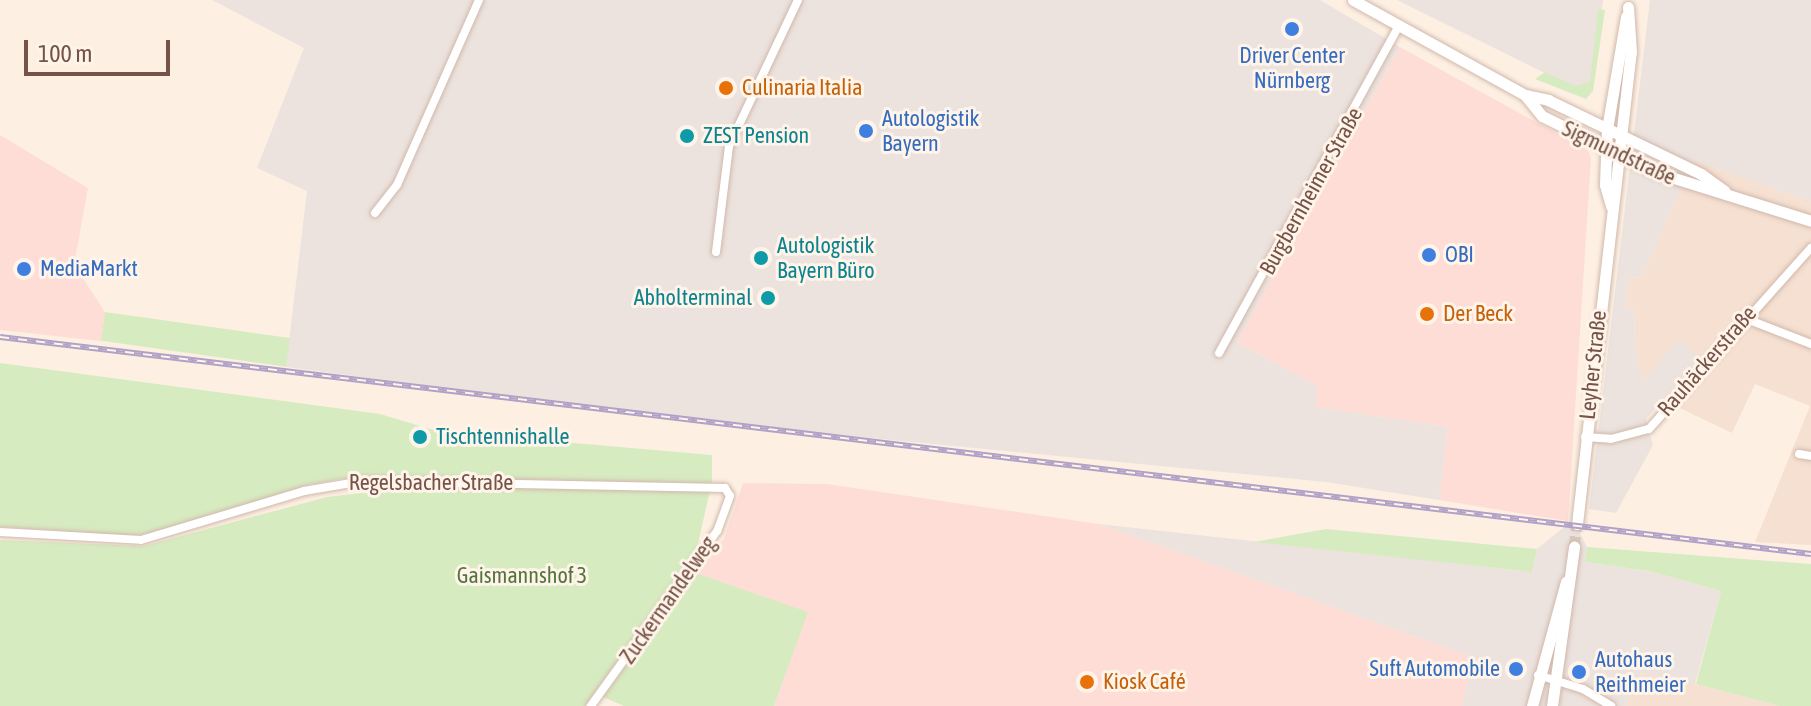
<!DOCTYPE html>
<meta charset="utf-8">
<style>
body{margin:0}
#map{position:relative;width:1811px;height:706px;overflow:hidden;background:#fdf0e3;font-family:"Asap Condensed",sans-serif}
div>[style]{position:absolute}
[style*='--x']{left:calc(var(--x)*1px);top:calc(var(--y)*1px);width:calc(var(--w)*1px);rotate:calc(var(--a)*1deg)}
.residential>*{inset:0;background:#f5e0d1}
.commercial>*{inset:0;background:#feddd6}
.industrial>*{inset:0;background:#ece3de}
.green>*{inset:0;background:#d7ebc1;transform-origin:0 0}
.secondary-tunnel>*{height:11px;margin-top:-5.5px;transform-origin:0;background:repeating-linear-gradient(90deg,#dbc9bc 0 11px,transparent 0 16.5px)}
.roads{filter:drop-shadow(0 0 2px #d1b8ac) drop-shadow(0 0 2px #d1b8ac)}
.minor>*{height:8px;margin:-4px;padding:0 4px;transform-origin:4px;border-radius:4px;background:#fff}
.secondary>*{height:11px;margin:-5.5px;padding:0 5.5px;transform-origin:5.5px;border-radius:5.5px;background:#fff}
.rail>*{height:6px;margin-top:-3px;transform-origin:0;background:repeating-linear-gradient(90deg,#fff4ea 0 9px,#b1a1c7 0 18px);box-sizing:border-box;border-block:2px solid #b1a1c7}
.dots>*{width:22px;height:22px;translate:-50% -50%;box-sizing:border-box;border:4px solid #fff4ea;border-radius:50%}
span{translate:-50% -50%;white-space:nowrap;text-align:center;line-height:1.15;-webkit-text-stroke:6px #fff4ea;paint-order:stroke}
.shop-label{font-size:22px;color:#366cbe}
.left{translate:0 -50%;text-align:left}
.right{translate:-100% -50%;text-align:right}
.food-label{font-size:22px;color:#c56008}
.culture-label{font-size:22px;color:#0d838f}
.street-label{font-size:22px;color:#765348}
.park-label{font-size:22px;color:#54763c}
.scale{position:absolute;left:24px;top:40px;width:146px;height:36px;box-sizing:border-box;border:4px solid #765348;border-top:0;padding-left:10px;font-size:24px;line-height:28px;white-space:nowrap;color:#765348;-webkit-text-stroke:6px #fff4ea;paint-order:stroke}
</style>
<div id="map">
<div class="residential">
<i style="clip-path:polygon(1694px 160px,1811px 201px,1811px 545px,1755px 542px,1810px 406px,1755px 384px,1732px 433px,1663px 400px,1700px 356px,1652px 372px,1642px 383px,1634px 345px,1635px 310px,1624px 306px,1631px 277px,1641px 278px)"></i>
<i style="clip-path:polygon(1642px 673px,1696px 684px,1780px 706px,1626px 706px)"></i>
</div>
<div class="commercial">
<i style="clip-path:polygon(1400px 47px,1588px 151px,1591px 158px,1568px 521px,1439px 500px,1448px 427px,1315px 407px,1317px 386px,1237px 342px)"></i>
<i style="clip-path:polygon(0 135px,88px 188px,74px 265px,105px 312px,101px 341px,0 330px)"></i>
<i style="clip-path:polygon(743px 483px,827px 484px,1099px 524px,1473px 657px,1468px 687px,1462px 706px,774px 706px,807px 612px,693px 572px,724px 539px)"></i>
</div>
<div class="industrial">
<i style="clip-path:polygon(212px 0,1320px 0,1400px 47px,1237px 342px,1317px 386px,1316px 407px,1448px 427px,1439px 500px,1326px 482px,716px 423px,286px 367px,307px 191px,257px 168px,304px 48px)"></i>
<i style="clip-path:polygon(1397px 0,1603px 0,1593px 81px,1575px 88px)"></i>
<i style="clip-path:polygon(1650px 0,1811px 0,1811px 201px,1694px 161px,1641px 278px,1631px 277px,1624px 306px,1635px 310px,1634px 344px,1642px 382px,1679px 339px,1700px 357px,1646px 419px,1653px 445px,1616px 513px,1589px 509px)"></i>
<i style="clip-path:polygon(1573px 520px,1587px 547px,1585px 562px,1649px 571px,1721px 591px,1695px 684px,1642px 673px,1626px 706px,1462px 706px,1473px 657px,1099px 524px,1532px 572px,1537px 549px)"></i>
</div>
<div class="green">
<i style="clip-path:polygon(1598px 9px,1605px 10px,1593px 91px,1586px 99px,1535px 79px,1545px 72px,1575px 86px,1590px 82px)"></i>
<i style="left:105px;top:312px;width:187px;height:29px;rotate:8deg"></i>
<i style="clip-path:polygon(0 363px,380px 414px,437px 431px,712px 455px,712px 482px,696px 552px,585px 706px,0 706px,0 540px,144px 546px,327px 497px,431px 485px,428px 477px,363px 475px,308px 485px,165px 531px,130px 536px,0 527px)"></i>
<i style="clip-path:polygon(1326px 529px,1537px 549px,1532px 572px,1254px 542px)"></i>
<i style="clip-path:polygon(1587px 547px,1811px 564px,1811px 706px,1780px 706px,1696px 684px,1721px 591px,1649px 571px,1585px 562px)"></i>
<i style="clip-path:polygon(693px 572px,808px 612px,774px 706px,624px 706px,603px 697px)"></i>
</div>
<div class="secondary-tunnel">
<i style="--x:1574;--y:547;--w:23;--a:-83"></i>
</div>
<div class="roads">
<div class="minor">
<i style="--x:375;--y:213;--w:36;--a:-52"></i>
<i style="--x:397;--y:185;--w:202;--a:-66.1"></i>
<i style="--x:716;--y:252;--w:107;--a:-83"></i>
<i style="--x:729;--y:146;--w:161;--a:-64.7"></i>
<i style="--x:1744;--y:318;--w:72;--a:21.2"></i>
<i style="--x:1219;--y:353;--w:373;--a:-61.2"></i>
<i style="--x:1585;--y:437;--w:26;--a:4"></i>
<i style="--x:1611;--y:439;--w:39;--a:-15"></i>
<i style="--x:1649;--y:429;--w:243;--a:-48.2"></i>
<i style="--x:1799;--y:454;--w:12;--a:9"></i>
<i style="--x:0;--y:532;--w:141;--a:3.2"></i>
<i style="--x:141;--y:540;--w:170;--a:-16.7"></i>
<i style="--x:304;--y:491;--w:60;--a:-9.6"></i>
<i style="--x:363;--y:481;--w:362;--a:1.1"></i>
<i style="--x:725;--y:488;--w:9;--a:58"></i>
<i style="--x:730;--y:496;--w:37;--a:110"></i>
<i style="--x:717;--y:531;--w:216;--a:125.8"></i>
<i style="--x:1538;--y:675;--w:47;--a:17.3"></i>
<i style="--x:1583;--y:689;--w:33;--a:31"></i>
</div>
<div class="secondary">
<i style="--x:1353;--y:0;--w:196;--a:28.9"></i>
<i style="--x:1525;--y:95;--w:24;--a:12"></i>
<i style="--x:1548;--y:100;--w:170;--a:25.8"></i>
<i style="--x:1701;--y:174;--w:29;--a:36"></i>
<i style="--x:1525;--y:95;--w:27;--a:51"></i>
<i style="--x:1542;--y:116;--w:129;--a:26.2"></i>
<i style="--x:1658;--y:173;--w:160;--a:17.4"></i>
<i style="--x:1611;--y:206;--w:22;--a:-106"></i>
<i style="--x:1605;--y:185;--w:56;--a:-88"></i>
<i style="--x:1607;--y:129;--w:114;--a:-80.4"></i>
<i style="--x:1577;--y:524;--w:475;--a:-83.5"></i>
<i style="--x:1631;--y:52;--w:45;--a:-93.8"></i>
<i style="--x:1532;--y:706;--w:129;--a:-74.7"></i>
<i style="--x:1552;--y:706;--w:161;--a:-82.1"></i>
</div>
</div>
<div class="rail">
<i style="--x:0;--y:337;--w:1824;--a:6.83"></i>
</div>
<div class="dots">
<i style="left:1292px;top:29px;background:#3f7fe0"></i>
<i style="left:726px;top:88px;background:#e8710a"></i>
<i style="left:866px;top:131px;background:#3f7fe0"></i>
<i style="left:687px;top:136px;background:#0f9aa8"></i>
<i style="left:1429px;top:255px;background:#3f7fe0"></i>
<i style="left:761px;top:258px;background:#0f9aa8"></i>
<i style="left:24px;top:269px;background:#3f7fe0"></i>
<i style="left:768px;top:298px;background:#0f9aa8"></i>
<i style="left:1427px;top:314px;background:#e8710a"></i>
<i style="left:420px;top:437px;background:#0f9aa8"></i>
<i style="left:1516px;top:669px;background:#3f7fe0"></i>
<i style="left:1579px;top:672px;background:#3f7fe0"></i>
<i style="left:1087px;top:682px;background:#e8710a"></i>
</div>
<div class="shop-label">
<span style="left:1292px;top:68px">Driver Center<br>Nürnberg</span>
<span class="left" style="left:882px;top:131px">Autologistik<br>Bayern</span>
<span class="left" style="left:1445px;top:255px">OBI</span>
<span class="left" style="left:40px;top:269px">MediaMarkt</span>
<span class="left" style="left:1595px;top:672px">Autohaus<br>Reithmeier</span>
<span class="right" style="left:1500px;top:669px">Suft Automobile</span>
</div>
<div class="food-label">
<span class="left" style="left:742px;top:88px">Culinaria Italia</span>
<span class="left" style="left:1443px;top:314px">Der Beck</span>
<span class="left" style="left:1103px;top:682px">Kiosk Café</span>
</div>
<div class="culture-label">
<span class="left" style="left:703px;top:136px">ZEST Pension</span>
<span class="left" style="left:777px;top:258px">Autologistik<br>Bayern Büro</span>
<span class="right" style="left:752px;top:298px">Abholterminal</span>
<span class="left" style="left:436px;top:437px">Tischtennishalle</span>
</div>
<div class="street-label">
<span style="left:1619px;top:153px;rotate:25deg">Sigmundstraße</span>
<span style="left:1311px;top:191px;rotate:-61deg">Burgbernheimer Straße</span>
<span style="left:1707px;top:361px;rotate:-49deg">Rauhäckerstraße</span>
<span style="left:1593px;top:365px;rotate:-84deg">Leyher Straße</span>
<span style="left:431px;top:483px">Regelsbacher Straße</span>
<span style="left:668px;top:600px;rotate:-55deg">Zuckermandelweg</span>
</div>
<div class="park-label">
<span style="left:522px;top:576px">Gaismannshof 3</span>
</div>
<div class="scale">100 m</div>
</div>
